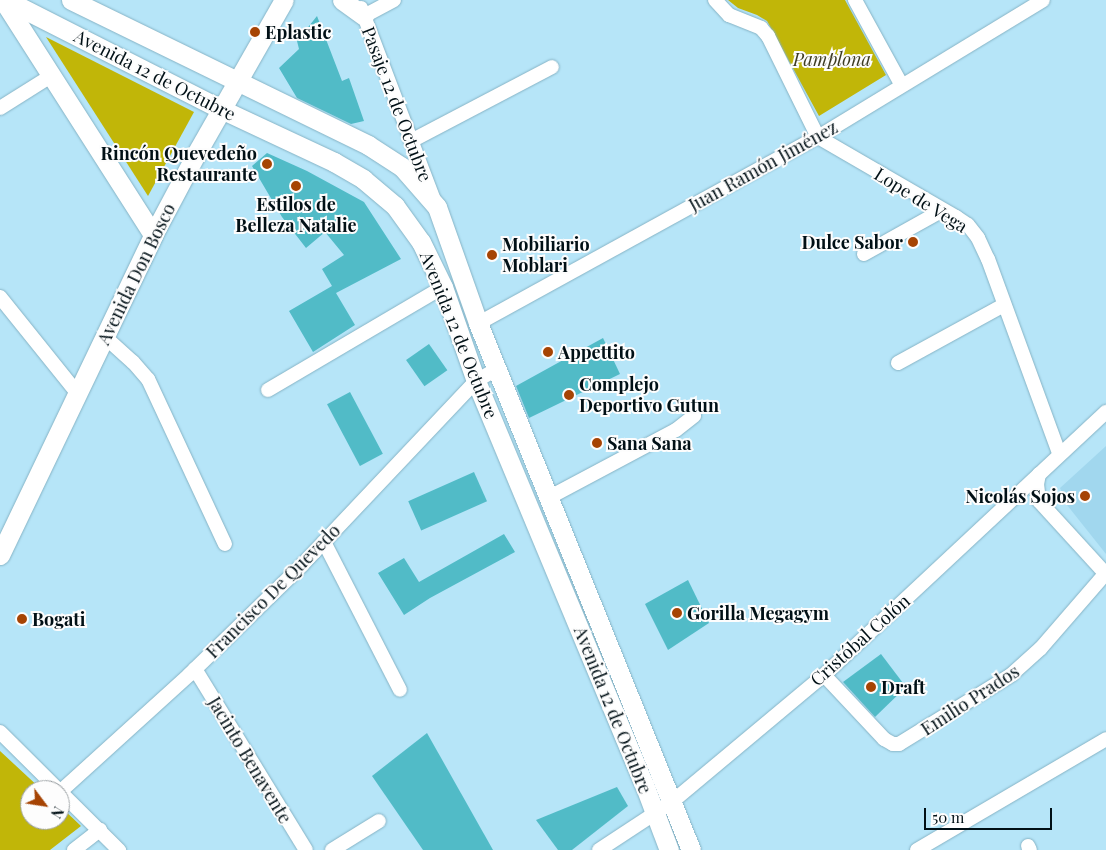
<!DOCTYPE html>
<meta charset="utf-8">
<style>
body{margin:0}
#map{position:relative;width:1106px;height:850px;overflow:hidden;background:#b6e5f8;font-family:"Playfair Display",serif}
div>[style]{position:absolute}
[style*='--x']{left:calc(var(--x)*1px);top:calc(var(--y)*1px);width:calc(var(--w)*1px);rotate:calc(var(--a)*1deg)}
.built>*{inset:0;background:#a1d7ee}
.green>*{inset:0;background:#c1b608}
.building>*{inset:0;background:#51bbc7;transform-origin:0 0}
.roads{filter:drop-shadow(0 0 1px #86b3c5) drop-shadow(0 0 1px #86b3c5)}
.street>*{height:14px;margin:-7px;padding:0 7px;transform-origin:7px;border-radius:7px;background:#fff}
.secondary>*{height:19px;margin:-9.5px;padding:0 9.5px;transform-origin:9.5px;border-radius:9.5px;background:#fff}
.dots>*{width:14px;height:14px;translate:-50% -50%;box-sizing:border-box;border:2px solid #fdfdfd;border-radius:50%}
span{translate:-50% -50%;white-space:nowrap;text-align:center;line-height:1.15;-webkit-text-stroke:4px #fdfdfd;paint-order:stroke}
.poi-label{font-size:18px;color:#011016;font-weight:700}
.left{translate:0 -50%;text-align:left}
.right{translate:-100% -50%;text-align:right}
.park-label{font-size:18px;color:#3e3c24;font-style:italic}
.street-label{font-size:18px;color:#011016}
.north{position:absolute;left:20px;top:780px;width:50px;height:50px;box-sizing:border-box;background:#fdfdfd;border:1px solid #989ea1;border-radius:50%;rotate:121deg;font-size:14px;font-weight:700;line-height:20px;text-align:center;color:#011016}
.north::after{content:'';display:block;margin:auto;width:18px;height:22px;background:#a64404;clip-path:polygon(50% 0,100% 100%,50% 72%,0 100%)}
.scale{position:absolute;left:924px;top:808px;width:128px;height:22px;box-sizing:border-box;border:2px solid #011016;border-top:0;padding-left:6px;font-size:15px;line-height:18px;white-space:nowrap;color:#011016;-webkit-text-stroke:4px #fdfdfd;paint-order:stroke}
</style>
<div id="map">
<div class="built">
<i style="clip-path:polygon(1106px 446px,1106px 554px,1067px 505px,1060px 488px)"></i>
</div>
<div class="green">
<i style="clip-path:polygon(728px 0,845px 0,886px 75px,819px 116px,767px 21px,757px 15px,738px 8px)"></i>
<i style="clip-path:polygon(46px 37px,194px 112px,148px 196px)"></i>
<i style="clip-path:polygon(0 751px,42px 790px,30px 790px,30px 820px,60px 820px,60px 806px,81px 826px,50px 850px,0 850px)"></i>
</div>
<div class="building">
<i style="clip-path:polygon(317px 16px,342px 81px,349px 78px,364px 121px,351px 124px,297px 98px,279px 68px,299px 49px,297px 41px)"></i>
<i style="clip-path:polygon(267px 153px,307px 171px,364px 202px,401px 259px,336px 293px,355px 325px,313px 352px,289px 311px,332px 286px,322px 269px,344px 255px,325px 232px,306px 248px,282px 217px,252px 166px)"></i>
<i style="clip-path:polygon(603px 338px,620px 374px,529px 418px,516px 386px)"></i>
<i style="left:429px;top:344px;width:32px;height:28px;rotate:55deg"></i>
<i style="left:350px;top:392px;width:70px;height:26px;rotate:62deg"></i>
<i style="left:474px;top:472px;width:32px;height:72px;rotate:66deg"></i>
<i style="clip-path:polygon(504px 534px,515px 552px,430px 598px,404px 615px,378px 573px,404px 558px,419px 582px)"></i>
<i style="clip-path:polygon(688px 580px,709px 623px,668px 650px,645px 604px)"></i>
<i style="clip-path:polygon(881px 654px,906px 687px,875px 717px,843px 682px)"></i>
<i style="clip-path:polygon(427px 733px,493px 850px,423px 850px,372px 776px)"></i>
<i style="clip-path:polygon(617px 787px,628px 806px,572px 850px,558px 850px,536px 820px)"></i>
</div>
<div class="roads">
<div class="street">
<i style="--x:715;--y:0;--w:21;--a:47"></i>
<i style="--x:729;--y:15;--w:35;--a:22"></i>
<i style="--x:761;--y:28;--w:11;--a:49"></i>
<i style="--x:768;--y:36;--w:113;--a:63.7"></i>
<i style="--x:818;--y:137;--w:160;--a:30.1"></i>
<i style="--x:956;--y:217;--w:14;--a:34"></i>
<i style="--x:968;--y:225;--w:16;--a:52"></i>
<i style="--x:978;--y:238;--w:23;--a:65"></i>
<i style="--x:988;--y:259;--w:207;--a:69.9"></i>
<i style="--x:855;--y:0;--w:96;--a:61.3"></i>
<i style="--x:361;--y:8;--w:203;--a:69.2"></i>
<i style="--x:364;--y:16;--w:34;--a:-28"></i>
<i style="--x:0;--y:108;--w:60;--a:-32.1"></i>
<i style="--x:411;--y:141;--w:159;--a:-27.7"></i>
<i style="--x:864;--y:254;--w:90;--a:-29.1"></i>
<i style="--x:0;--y:297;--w:124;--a:51.2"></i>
<i style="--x:479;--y:323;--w:387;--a:-28.8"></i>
<i style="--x:818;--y:137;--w:263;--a:-31.3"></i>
<i style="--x:105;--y:337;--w:38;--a:42"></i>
<i style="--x:133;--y:362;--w:23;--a:49"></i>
<i style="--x:148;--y:379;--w:182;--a:65"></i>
<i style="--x:898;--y:363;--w:121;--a:-28.7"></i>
<i style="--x:268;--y:390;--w:203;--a:-30.5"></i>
<i style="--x:1039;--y:474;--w:10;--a:101"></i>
<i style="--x:1037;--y:484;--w:17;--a:83"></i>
<i style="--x:1039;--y:501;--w:99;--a:47.5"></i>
<i style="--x:548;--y:498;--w:145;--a:-28"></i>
<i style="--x:676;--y:430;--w:23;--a:-38"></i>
<i style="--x:324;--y:542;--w:166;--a:62.8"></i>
<i style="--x:195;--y:669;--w:212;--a:58.5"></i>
<i style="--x:824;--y:675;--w:88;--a:46.8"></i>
<i style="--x:884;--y:739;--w:10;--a:29"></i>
<i style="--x:893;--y:744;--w:6;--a:0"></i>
<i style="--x:899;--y:744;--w:132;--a:-31.6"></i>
<i style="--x:1011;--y:675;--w:40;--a:-42"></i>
<i style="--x:1041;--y:648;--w:99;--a:-49.1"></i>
<i style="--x:0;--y:732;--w:168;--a:44.8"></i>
<i style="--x:61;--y:791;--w:174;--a:-42.2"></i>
<i style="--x:190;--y:674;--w:156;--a:-44.2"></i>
<i style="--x:302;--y:565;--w:253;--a:-46.6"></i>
<i style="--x:476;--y:381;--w:24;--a:-30"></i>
<i style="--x:1028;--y:846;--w:4;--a:63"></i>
<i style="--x:74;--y:850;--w:33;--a:-38"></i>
<i style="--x:332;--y:850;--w:55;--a:-31.7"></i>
<i style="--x:599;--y:850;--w:87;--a:-33.3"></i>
<i style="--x:672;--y:802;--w:198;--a:-39.9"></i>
<i style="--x:824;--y:675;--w:386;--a:-43"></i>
<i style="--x:917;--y:850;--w:219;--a:-30.4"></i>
</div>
<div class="secondary">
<i style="--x:3;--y:0;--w:279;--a:57.4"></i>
<i style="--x:6;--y:0;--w:243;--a:26.9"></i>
<i style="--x:223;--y:110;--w:123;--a:25.1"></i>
<i style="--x:334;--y:162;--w:34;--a:30"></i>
<i style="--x:363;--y:179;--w:42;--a:40.2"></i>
<i style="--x:395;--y:206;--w:44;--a:54.2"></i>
<i style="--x:421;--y:242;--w:50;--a:63.9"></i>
<i style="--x:443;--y:287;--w:100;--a:70.7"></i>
<i style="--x:476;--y:381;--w:437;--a:67.4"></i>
<i style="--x:644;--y:784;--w:71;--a:69.3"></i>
<i style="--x:71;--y:0;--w:331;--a:26"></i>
<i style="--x:368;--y:145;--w:40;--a:32.9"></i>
<i style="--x:402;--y:167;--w:53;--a:48.8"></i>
<i style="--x:437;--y:207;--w:123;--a:70.5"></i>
<i style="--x:478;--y:323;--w:568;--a:67.99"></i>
<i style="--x:342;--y:0;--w:27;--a:36"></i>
<i style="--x:0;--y:555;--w:355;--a:-64.4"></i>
<i style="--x:153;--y:235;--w:92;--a:-62"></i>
<i style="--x:196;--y:154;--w:177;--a:-60.3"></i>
</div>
</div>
<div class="dots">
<i style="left:255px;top:32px;background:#a64404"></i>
<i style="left:267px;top:164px;background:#a64404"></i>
<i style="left:296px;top:186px;background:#a64404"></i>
<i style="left:913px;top:242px;background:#a64404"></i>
<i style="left:492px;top:255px;background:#a64404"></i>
<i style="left:548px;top:352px;background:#a64404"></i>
<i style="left:569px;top:395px;background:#a64404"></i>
<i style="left:597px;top:443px;background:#a64404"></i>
<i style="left:1085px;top:496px;background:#a64404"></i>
<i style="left:677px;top:613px;background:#a64404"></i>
<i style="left:22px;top:619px;background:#a64404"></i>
<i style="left:871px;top:687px;background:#a64404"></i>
</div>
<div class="poi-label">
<span class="left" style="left:265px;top:32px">Eplastic</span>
<span class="right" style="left:257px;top:164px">Rincón Quevedeño<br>Restaurante</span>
<span style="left:296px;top:215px">Estilos de<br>Belleza Natalie</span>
<span class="right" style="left:903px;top:242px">Dulce Sabor</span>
<span class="left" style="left:502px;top:255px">Mobiliario<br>Moblari</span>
<span class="left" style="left:558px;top:352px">Appettito</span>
<span class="left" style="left:579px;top:395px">Complejo<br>Deportivo Gutun</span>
<span class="left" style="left:607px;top:443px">Sana Sana</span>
<span class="right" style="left:1075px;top:496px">Nicolás Sojos</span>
<span class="left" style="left:687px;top:613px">Gorilla Megagym</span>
<span class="left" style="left:32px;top:619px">Bogati</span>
<span class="left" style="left:881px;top:687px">Draft</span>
</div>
<div class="park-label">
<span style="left:832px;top:59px">Pamplona</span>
</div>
<div class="street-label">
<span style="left:155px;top:75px;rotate:27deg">Avenida 12 de Octubre</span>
<span style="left:397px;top:104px;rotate:69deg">Pasaje 12 de Octubre</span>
<span style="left:763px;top:166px;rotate:-29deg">Juan Ramón Jiménez</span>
<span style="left:921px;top:200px;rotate:32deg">Lope de Vega</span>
<span style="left:136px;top:274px;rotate:-64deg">Avenida Don Bosco</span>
<span style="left:459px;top:335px;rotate:68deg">Avenida 12 de Octubre</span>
<span style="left:273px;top:591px;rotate:-45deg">Francisco De Quevedo</span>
<span style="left:860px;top:640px;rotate:-42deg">Cristóbal Colón</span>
<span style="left:970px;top:700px;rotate:-33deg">Emilio Prados</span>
<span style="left:613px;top:710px;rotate:68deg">Avenida 12 de Octubre</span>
<span style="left:250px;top:760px;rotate:59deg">Jacinto Benavente</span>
</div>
<div class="north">N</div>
<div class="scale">50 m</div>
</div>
